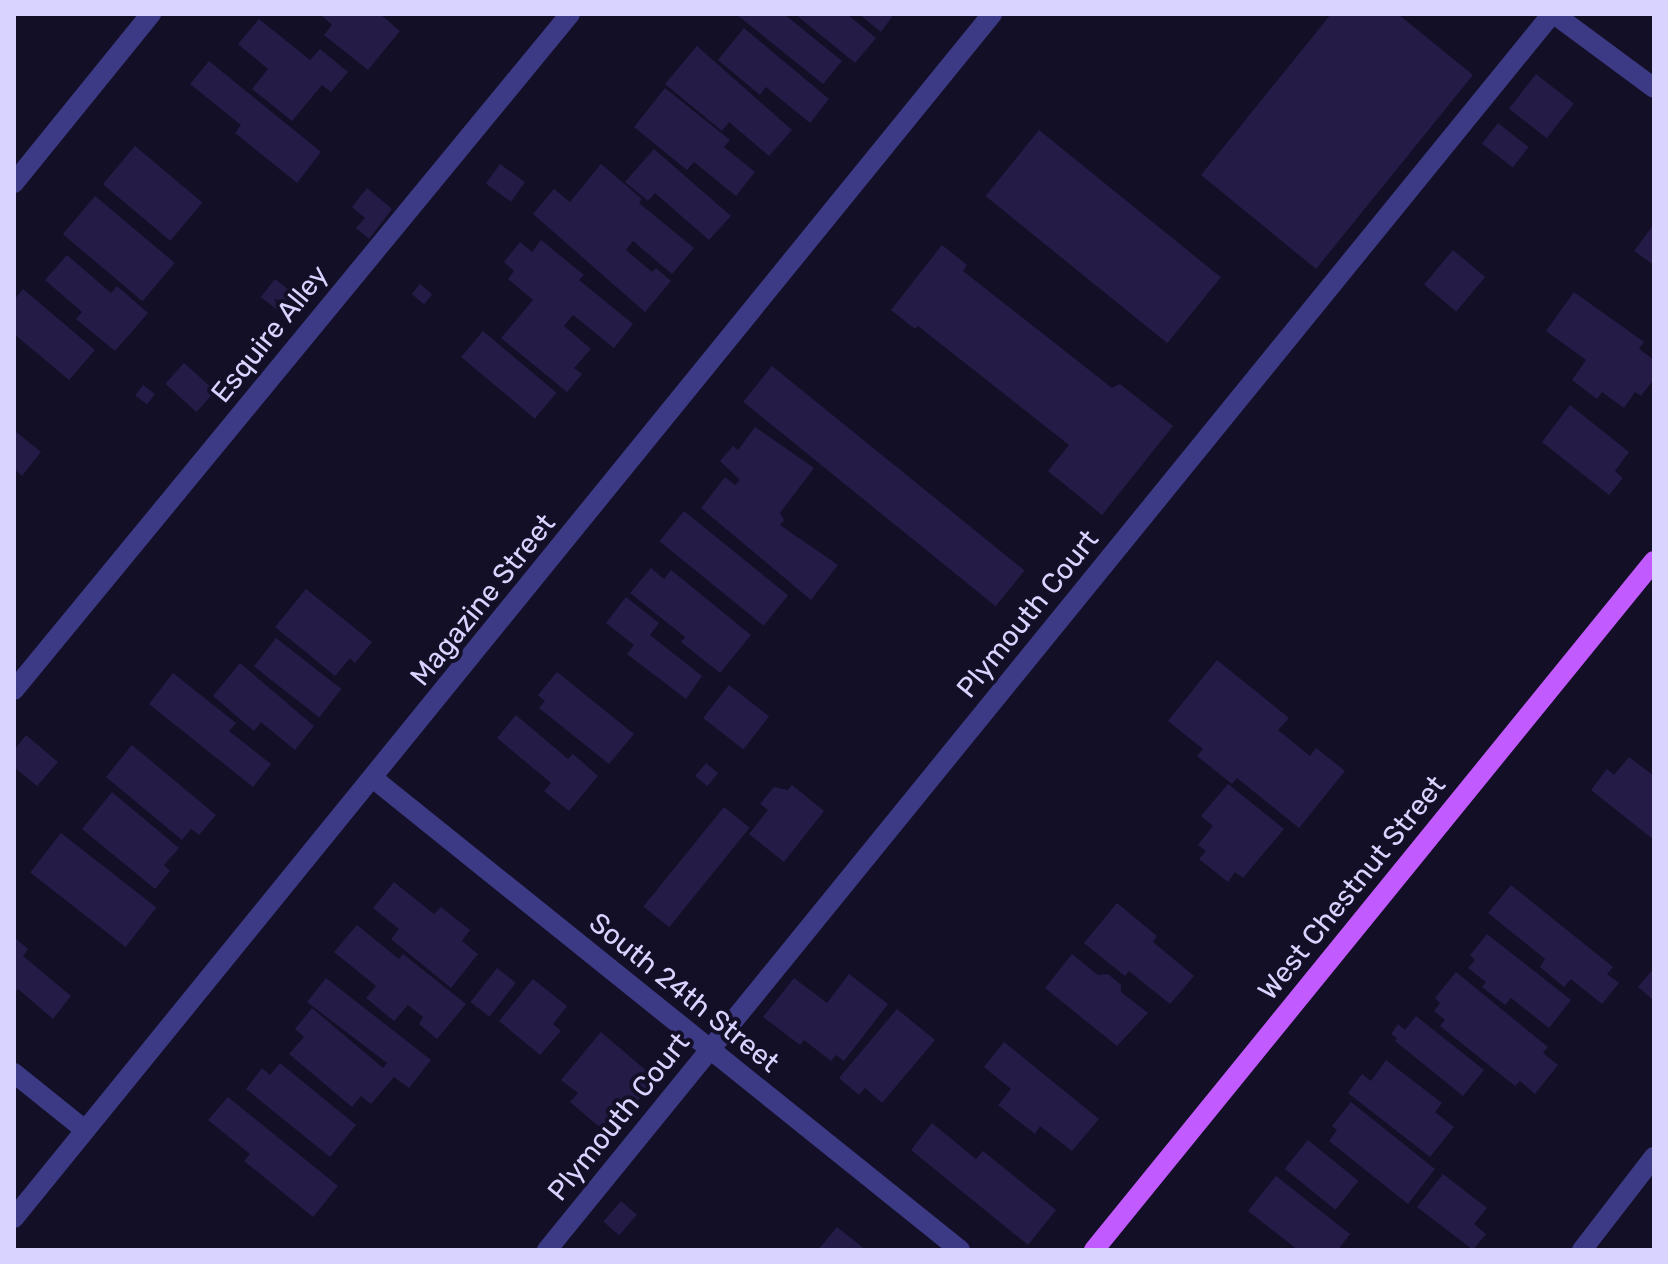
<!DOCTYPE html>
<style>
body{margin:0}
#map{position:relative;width:1668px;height:1264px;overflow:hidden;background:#130f26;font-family:Rubik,sans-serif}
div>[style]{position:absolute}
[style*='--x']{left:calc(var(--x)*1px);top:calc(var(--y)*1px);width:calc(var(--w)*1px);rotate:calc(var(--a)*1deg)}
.building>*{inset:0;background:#241b47;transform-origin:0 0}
.minor>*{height:20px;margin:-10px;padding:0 10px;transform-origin:10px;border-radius:10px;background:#3d3a85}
.major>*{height:20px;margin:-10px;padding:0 10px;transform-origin:10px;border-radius:10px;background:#c25bff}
span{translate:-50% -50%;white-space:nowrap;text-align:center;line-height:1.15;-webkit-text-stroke:8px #130f26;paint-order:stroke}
.street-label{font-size:28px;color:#d9d4ff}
.frame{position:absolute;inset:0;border:16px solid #d9d4ff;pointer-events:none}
</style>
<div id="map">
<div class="building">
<i style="clip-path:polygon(320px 14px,380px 14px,400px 31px,368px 70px,324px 35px,332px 25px)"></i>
<i style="clip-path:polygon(736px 14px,784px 14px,842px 61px,823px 84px)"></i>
<i style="clip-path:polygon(795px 14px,847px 14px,876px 38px,855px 63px)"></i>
<i style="clip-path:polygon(859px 14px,894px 14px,881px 32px)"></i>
<i style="clip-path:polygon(1331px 14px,1398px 14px,1473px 75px,1316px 269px,1201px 175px)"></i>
<i style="clip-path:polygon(259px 19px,310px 60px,320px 49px,348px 72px,331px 92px,322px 85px,292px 121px,252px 89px,268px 69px,238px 44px)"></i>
<i style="clip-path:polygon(744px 28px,829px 99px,810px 123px,766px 87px,760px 95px,718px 60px)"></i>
<i style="clip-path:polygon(697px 46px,792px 130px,769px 156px,729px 122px,722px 131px,665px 84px)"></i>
<i style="clip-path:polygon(209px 61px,321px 152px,297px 183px,235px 133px,241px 125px,190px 84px)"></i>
<i style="left:1536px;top:74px;width:48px;height:44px;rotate:38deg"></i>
<i style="clip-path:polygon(665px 88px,730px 140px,724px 147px,755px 172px,736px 196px,694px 162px,687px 170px,634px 127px)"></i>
<i style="left:1498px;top:123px;width:39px;height:26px;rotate:38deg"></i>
<i style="left:1039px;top:130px;width:234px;height:85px;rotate:39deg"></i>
<i style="left:135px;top:146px;width:88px;height:50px;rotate:40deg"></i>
<i style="clip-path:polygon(654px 149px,731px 216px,709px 240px,655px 193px,648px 201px,625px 182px)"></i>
<i style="left:500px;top:164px;width:31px;height:24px;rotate:36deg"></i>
<i style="clip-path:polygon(601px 164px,642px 199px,639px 203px,694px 248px,672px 274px,633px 241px,626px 250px,652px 272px,656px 268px,671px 281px,645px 312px,533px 214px,554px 189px,570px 202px)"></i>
<i style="clip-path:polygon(367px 188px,392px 209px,369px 239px,356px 228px,365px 218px,352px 207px)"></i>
<i style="left:95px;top:196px;width:104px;height:50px;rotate:40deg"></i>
<i style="clip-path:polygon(1654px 224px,1654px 265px,1634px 251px)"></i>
<i style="clip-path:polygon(541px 240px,584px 275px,579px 280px,633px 324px,614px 348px,573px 315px,564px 326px,591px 349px,574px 368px,582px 374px,567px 392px,501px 338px,533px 300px,508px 279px,514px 271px,504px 262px,520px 242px,532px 252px)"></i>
<i style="clip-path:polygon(942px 245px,967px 265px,963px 271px,1112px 388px,1120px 384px,1173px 426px,1102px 515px,1048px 471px,1069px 445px,918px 326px,915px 329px,891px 310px)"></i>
<i style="left:1453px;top:250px;width:42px;height:45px;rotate:40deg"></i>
<i style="clip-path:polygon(67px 255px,111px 293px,117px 286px,148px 313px,115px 351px,76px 319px,82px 312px,45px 280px)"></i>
<i style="left:275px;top:279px;width:37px;height:23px;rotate:38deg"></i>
<i style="left:420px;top:284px;width:16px;height:13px;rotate:40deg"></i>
<i style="clip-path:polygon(23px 289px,95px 350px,69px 380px,14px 334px,14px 300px)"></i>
<i style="clip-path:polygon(1574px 292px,1644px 342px,1639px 349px,1654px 360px,1654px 379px,1641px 396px,1635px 392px,1624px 408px,1602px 392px,1597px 399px,1572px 380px,1586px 360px,1546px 331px)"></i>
<i style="left:483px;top:331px;width:96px;height:34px;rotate:40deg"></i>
<i style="left:184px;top:363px;width:42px;height:28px;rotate:42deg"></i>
<i style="left:772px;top:366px;width:325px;height:46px;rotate:39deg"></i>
<i style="left:143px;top:385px;width:15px;height:13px;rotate:37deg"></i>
<i style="clip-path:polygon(1570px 405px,1629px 452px,1615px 471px,1623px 478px,1609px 495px,1542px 442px)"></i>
<i style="clip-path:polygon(755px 427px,814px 468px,780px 513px,784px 520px,780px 525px,838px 565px,811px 600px,701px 508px,725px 477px,735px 485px,740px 480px,720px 461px,733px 446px,738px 450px)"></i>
<i style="clip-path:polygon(14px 430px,41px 452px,22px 476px,14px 469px)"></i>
<i style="left:684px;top:511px;width:134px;height:39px;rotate:39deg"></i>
<i style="clip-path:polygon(651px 568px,664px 579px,671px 570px,751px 635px,720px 673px,681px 642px,685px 637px,630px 593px)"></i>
<i style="clip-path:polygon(306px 589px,372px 642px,355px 663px,350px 658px,335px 676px,275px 627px)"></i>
<i style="clip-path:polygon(626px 597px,659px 623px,650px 635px,702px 676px,686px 699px,627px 654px,634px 645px,606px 623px)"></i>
<i style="left:276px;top:638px;width:83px;height:36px;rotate:38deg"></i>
<i style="clip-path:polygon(1217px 660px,1289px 718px,1278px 730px,1310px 756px,1316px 748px,1345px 771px,1299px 828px,1237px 778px,1232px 784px,1197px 756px,1203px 749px,1168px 721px)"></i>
<i style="clip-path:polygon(240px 663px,314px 726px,295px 750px,261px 722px,254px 731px,213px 696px)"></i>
<i style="clip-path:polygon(557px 672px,634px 734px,609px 764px,539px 708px,545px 701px,538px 695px)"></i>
<i style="clip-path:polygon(173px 673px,236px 723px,229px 731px,271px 764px,253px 787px,149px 704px)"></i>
<i style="left:729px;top:685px;width:51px;height:42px;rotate:38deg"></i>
<i style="clip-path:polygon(516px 715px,568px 759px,573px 754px,598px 776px,569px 811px,544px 791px,551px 783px,497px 738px)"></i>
<i style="clip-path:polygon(26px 735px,58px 762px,37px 786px,14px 767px,14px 750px)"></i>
<i style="clip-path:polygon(132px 745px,216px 815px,199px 835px,191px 829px,182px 840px,106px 777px)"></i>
<i style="clip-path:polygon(1629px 757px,1654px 776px,1654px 840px,1591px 790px,1607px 769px,1614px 775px)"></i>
<i style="left:706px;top:763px;width:16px;height:17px;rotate:40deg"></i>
<i style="clip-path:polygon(1228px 784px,1284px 829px,1243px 878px,1235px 872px,1228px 882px,1199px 859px,1206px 851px,1198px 845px,1213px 826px,1201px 816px)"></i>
<i style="clip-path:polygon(792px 785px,824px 811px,784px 862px,749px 834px,768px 810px,760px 804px,774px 787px,788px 790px)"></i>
<i style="clip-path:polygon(112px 792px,179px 848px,164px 865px,170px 871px,155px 889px,82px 829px)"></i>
<i style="left:724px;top:807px;width:33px;height:128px;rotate:39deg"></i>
<i style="left:61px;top:833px;width:121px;height:50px;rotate:38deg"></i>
<i style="clip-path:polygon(394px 882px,434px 914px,441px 907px,470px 930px,462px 941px,478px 954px,451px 988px,391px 939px,399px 929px,373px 908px)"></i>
<i style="clip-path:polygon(1511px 885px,1613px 967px,1607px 974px,1619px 983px,1602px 1004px,1571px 979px,1564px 987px,1540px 967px,1545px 959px,1488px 913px)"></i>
<i style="clip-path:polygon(1117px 903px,1157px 936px,1153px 942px,1194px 976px,1170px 1004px,1129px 971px,1125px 976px,1084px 943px)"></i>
<i style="clip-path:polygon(357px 925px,399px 959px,403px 954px,466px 1004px,437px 1039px,419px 1024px,423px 1017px,408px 1005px,394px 1021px,366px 998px,376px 986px,334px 952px)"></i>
<i style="clip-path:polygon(1487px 934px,1571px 1000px,1549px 1028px,1511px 998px,1505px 1005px,1482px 987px,1486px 982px,1468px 968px,1475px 960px,1470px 955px)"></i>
<i style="clip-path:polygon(14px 937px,28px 949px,23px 956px,71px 996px,53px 1019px,18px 989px,14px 994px)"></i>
<i style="clip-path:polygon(1072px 954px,1098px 975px,1108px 974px,1121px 985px,1121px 992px,1148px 1013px,1117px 1046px,1045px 988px)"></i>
<i style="left:497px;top:968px;width:24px;height:43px;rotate:38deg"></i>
<i style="clip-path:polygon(1654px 968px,1654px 1001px,1638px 987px)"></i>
<i style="clip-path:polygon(1456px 972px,1548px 1047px,1543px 1053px,1558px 1065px,1535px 1094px,1520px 1081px,1515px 1086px,1440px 1026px,1445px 1020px,1434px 1011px,1440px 1003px,1435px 998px)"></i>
<i style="clip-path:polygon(849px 974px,888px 1004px,844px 1061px,836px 1055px,831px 1061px,804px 1040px,800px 1045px,763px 1017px,794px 978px,827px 1003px)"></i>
<i style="clip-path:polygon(326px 978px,431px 1060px,409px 1088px,394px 1077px,371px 1104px,361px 1096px,352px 1107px,289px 1054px,304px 1037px,295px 1029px,312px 1008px,383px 1068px,387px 1063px,307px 1002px)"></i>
<i style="clip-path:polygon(533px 979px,567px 1006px,553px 1024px,561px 1031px,540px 1055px,499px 1021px)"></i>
<i style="clip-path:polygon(897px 1009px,935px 1040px,882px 1103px,865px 1088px,859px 1095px,839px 1078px)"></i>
<i style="clip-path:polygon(1416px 1016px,1484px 1070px,1463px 1096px,1395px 1041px,1397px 1038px,1391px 1034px,1398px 1024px,1405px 1030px)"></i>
<i style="clip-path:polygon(601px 1032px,656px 1079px,609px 1135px,570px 1102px,578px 1093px,561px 1080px)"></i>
<i style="clip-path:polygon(1004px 1042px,1099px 1119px,1072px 1151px,1040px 1126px,1035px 1134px,998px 1105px,1011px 1089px,984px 1067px)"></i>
<i style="clip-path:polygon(1386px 1060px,1442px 1103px,1435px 1112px,1454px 1127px,1430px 1157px,1348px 1093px,1362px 1074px,1371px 1081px)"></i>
<i style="clip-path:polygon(280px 1063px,356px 1125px,330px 1157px,246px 1089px,262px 1068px,270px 1075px)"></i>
<i style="clip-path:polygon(228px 1097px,338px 1186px,313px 1217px,244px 1161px,250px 1154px,208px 1120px)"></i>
<i style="clip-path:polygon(1351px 1102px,1435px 1169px,1408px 1204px,1329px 1141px,1337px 1130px,1332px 1126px)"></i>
<i style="clip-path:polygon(932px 1123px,976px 1159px,983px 1151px,1056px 1210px,1028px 1245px,911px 1150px)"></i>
<i style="left:1308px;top:1140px;width:65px;height:37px;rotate:39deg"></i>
<i style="clip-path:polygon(1443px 1174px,1487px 1208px,1474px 1224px,1486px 1234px,1473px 1250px,1417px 1207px)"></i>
<i style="clip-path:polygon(1276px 1176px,1350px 1234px,1338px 1250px,1298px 1250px,1248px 1211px)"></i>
<i style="left:621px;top:1201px;width:21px;height:27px;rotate:41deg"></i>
<i style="clip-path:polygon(837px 1227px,866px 1250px,818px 1250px)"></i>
</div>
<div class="minor">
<i style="--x:1554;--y:14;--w:124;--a:36.5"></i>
<i style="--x:14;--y:183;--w:218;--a:-51"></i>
<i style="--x:14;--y:690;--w:875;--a:-50.56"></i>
<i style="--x:374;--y:779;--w:752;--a:38.79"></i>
<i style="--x:14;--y:1073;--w:91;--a:38.8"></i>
<i style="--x:14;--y:1218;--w:1551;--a:-50.91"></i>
<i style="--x:547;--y:1250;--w:1593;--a:-50.89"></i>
<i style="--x:1582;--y:1250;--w:118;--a:-52.3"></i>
</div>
<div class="major">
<i style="--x:1094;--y:1250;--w:888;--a:-50.9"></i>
</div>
<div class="street-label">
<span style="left:270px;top:334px;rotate:-51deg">Esquire Alley</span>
<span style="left:483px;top:600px;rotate:-51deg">Magazine Street</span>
<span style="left:1028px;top:614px;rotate:-51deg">Plymouth Court</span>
<span style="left:1352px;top:888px;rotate:-51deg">West Chestnut Street</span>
<span style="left:684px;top:993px;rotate:39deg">South 24th Street</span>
<span style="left:619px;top:1117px;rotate:-51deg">Plymouth Court</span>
</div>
<div class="frame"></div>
</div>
